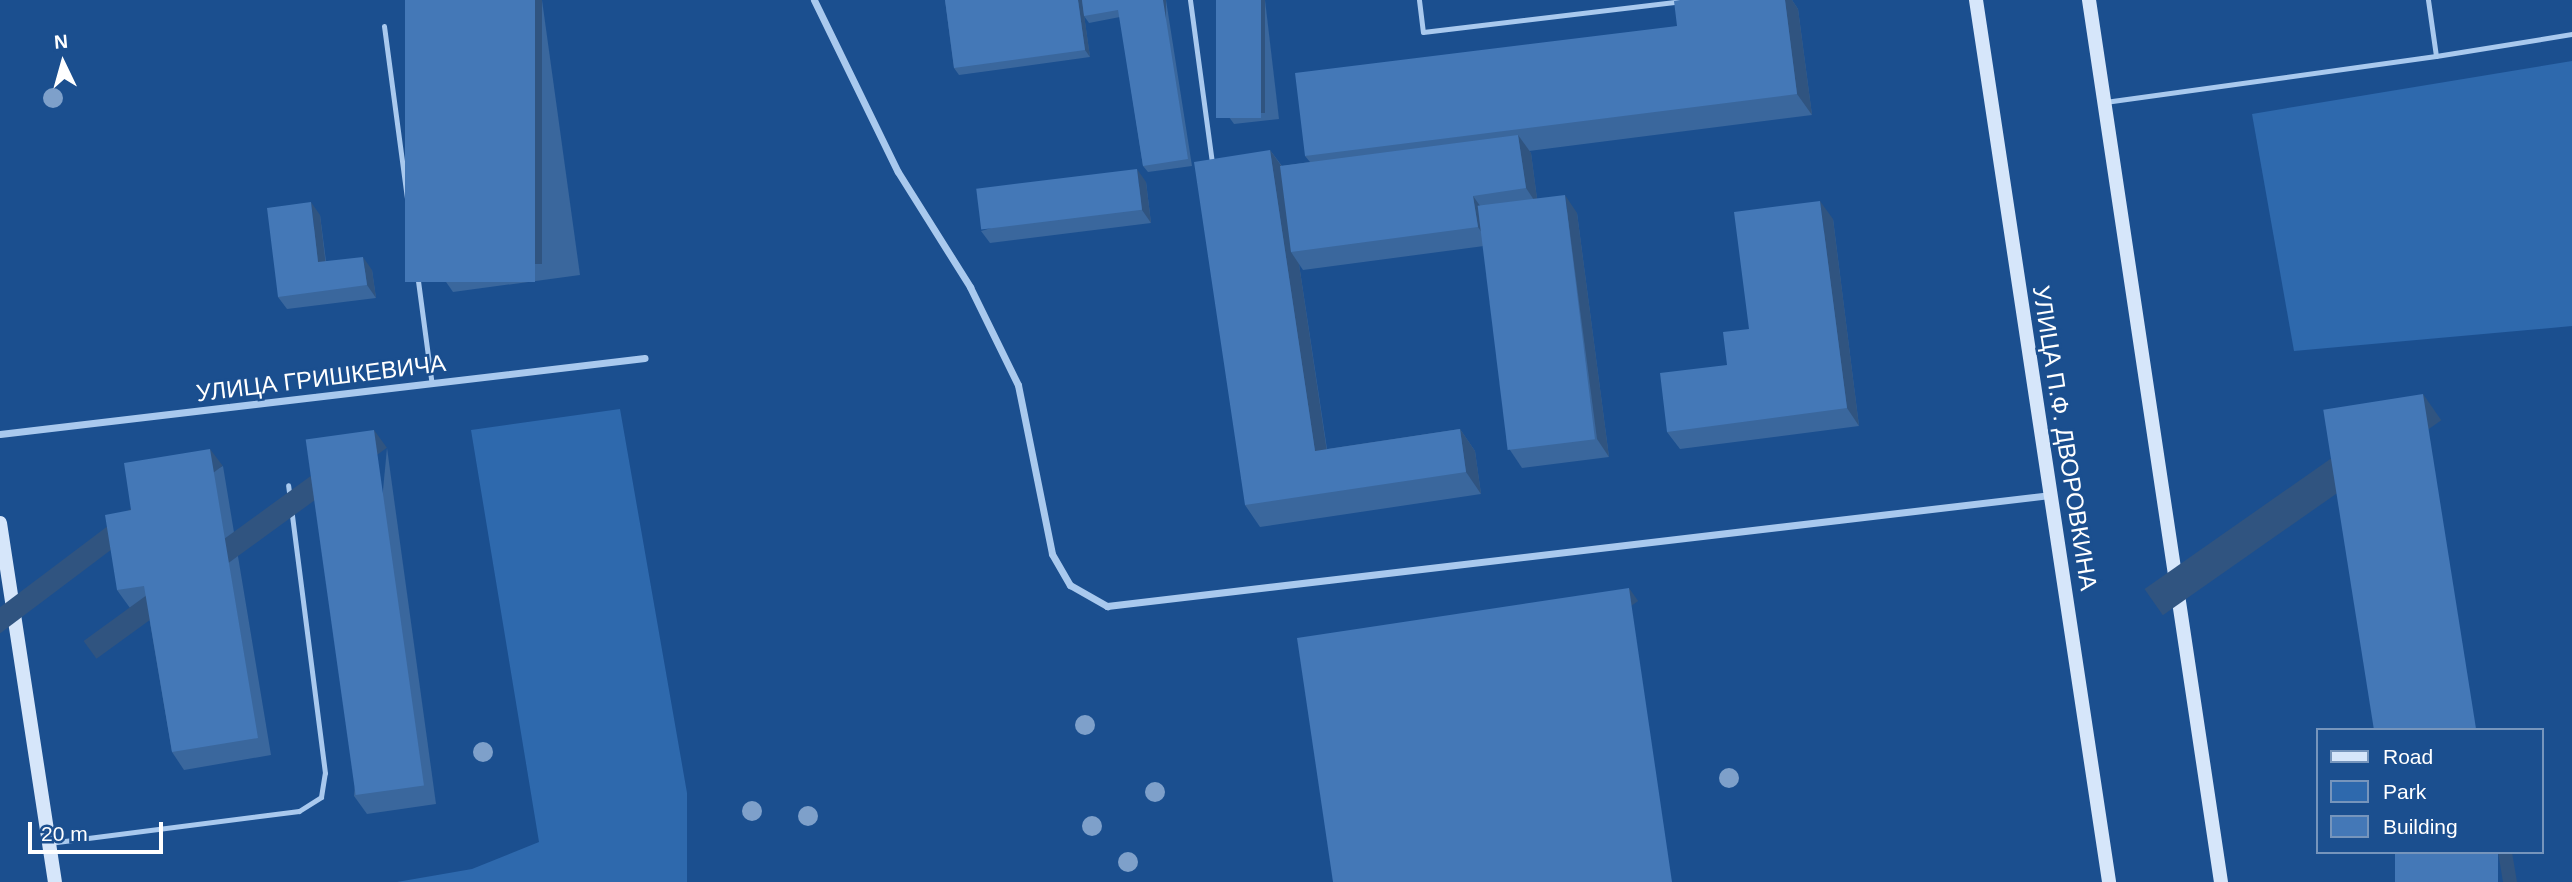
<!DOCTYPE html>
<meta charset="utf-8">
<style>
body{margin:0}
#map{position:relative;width:2572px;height:882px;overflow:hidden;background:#1b4f8f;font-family:Arial,sans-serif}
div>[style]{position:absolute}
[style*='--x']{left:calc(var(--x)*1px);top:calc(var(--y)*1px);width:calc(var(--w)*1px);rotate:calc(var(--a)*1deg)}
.green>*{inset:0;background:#2e69ad}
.lane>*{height:5px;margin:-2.5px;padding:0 2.5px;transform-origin:2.5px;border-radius:2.5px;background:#a9c9ee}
.street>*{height:7px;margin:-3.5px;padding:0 3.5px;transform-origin:3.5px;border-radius:3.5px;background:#a9c9ee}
.secondary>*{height:14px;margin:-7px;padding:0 7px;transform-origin:7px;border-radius:7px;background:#d6e6fa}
.trees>*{width:20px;height:20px;margin:-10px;border-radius:50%;background:#7ea0ca}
.wall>*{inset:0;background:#3a679d}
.shaded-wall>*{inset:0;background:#305480;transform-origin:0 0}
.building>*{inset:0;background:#4478b7;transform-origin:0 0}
span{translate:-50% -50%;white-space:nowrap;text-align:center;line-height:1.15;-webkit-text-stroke:5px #1b4f8f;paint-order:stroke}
.street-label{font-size:24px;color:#fff}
.legend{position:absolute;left:2316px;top:728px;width:228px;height:126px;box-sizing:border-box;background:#1b4f8f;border:2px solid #7695bc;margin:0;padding:9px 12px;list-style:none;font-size:21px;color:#fff}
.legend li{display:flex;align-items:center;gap:14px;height:35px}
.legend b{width:35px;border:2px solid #7695bc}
.north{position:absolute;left:28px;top:28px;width:70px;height:70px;-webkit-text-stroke:5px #1b4f8f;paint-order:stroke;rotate:355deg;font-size:19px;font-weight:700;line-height:28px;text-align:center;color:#fff}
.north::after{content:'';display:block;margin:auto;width:24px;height:32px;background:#fff;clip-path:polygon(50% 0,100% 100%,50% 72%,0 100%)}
.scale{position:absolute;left:28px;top:822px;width:135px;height:32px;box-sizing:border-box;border:4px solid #fff;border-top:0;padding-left:9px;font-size:21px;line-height:24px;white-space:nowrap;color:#fff;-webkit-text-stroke:5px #1b4f8f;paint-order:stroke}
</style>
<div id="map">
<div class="green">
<i style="clip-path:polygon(2572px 61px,2572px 326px,2294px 351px,2252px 114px)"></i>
<i style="clip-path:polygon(620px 409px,687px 793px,687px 882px,397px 882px,472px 869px,539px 842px,471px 430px)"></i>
</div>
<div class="lane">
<i style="--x:1190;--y:0;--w:164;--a:82.3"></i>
<i style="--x:1419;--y:0;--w:32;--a:83"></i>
<i style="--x:1423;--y:32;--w:270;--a:-6.8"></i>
<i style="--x:384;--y:26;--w:361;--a:82.4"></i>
<i style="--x:2436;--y:56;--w:138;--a:-9.2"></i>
<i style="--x:2105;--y:102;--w:334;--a:-7.9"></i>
<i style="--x:2436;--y:56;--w:57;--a:-98.1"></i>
<i style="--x:49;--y:843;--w:252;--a:-7.3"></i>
<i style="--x:299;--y:811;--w:26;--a:-32"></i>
<i style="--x:321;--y:797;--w:24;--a:-81"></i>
<i style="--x:325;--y:773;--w:290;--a:-97.3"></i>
</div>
<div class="street">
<i style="--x:814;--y:0;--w:191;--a:64"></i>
<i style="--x:898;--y:172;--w:136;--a:57.9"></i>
<i style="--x:970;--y:287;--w:109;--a:63.9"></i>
<i style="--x:1018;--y:385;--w:172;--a:78.6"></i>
<i style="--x:1052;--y:554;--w:36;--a:60"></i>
<i style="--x:1070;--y:585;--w:43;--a:29.6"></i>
<i style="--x:1107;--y:606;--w:951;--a:-6.71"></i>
<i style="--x:0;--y:434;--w:649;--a:-6.72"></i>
</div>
<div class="secondary">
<i style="--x:1976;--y:0;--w:892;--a:81.42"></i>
<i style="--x:2089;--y:0;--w:892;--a:81.49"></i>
<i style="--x:0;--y:523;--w:363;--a:81.3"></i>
</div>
<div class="trees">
<i style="left:53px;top:98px"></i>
<i style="left:1085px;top:725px"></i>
<i style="left:483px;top:752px"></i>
<i style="left:1729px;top:778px"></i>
<i style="left:1155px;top:792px"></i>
<i style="left:752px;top:811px"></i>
<i style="left:808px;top:816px"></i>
<i style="left:1092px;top:826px"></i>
<i style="left:1128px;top:862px"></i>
</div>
<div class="wall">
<i style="clip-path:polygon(405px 0,542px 0,580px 275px,453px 292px,444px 279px)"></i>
<i style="clip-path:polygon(945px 0,1166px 0,1192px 166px,1148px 172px,1143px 166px,1120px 17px,1089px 23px,1084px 16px,1082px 1px,1090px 57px,959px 75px,954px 68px)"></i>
<i style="clip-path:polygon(1216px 0,1265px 0,1279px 119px,1234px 124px,1229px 117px)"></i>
<i style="clip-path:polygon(1680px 0,1792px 0,1798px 9px,1812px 115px,1529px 151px,1531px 153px,1537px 199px,1577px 213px,1609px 457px,1522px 468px,1510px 450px,1484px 246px,1303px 270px,1299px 264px,1327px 449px,1460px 429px,1475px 451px,1481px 494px,1260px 527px,1245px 505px,1270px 150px,1282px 166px,1310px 162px,1305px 156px,1677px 26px)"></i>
<i style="clip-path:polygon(1146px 182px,1151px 223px,990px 243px,981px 231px)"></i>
<i style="clip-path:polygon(320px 215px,326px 261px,372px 270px,376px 298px,287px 309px,278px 297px)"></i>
<i style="clip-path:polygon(1833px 219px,1859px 426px,1680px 449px,1667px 432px,1727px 365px,1749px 329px)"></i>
<i style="clip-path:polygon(387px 448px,436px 804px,367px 814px,354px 796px)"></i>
<i style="clip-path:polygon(223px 466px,271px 755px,184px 770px,172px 752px,147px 605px,130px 608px,117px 590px,131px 510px)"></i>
</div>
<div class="shaded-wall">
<i style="left:535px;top:0;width:7px;height:264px"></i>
<i style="clip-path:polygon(1078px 0,1082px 0,1090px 57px,1085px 50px)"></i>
<i style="left:1163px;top:0;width:3px;height:161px"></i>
<i style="left:1261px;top:0;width:4px;height:113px"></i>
<i style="clip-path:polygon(1785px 0,1792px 0,1798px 9px,1812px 115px,1797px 94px)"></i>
<i style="clip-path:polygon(1518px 135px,1531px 153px,1538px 206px,1526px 188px)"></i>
<i style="clip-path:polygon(1270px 150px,1285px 171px,1291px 252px,1299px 264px,1330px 472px,1315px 451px)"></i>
<i style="clip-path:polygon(1137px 169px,1146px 182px,1151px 223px,1142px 210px)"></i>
<i style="clip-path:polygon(1565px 195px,1577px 213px,1609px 457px,1597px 439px)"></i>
<i style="clip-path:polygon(1473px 196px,1486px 214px,1490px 245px,1478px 227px)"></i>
<i style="clip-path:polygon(1820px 201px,1833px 219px,1859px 426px,1847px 408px)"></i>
<i style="clip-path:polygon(311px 202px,320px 215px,327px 275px,318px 262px)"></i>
<i style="clip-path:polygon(363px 257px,372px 270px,376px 298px,367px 285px)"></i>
<i style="left:2423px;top:394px;width:32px;height:340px;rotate:55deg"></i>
<i style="clip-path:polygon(1460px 429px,1475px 451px,1481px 494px,1466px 472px)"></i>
<i style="left:374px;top:430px;width:22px;height:359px;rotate:54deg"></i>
<i style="left:210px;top:449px;width:21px;height:293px;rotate:53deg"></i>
<i style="left:1629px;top:588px;width:16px;height:297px;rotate:55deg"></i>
<i style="clip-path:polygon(2498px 852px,2512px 852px,2517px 882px,2503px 882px)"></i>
</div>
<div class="building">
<i style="left:405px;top:0;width:130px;height:282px"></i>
<i style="clip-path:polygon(945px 0,1078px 0,1085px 50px,954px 68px)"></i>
<i style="clip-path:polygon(1082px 0,1163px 0,1188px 159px,1143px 166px,1118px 10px,1084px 16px)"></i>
<i style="left:1216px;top:0;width:45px;height:118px"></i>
<i style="clip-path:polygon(1680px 0,1785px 0,1797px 94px,1305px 156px,1295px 73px,1677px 26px,1674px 1px)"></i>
<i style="clip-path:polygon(1518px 135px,1526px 188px,1473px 196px,1478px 227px,1291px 252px,1280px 166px)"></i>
<i style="clip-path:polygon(1270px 150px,1315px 451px,1460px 429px,1466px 472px,1245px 505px,1194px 162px)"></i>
<i style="left:1137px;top:169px;width:41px;height:162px;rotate:83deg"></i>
<i style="left:1565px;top:195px;width:246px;height:88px;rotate:83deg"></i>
<i style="clip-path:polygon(1820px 201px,1847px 408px,1667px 432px,1660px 373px,1727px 365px,1723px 332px,1749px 329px,1734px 212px)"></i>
<i style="clip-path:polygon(311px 202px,318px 262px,363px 257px,367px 285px,278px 297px,267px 208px)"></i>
<i style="left:2423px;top:394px;width:340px;height:101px;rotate:81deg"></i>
<i style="left:374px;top:430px;width:359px;height:69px;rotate:82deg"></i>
<i style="clip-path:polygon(210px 449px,258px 738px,172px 752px,144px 586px,117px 590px,105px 515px,131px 510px,124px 463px)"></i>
<i style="clip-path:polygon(1629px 588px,1672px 882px,1333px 882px,1297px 638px)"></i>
<i style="left:2395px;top:852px;width:103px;height:30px"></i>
</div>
<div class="street-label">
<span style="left:321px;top:378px;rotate:-7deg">УЛИЦА ГРИШКЕВИЧА</span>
<span style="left:2065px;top:438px;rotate:81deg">УЛИЦА П.Ф. ДВОРОВКИНА</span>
</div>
<ul class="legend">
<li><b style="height:9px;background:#d6e6fa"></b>Road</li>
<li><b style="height:19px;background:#2e69ad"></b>Park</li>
<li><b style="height:19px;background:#4478b7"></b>Building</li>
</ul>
<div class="north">N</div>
<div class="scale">20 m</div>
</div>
